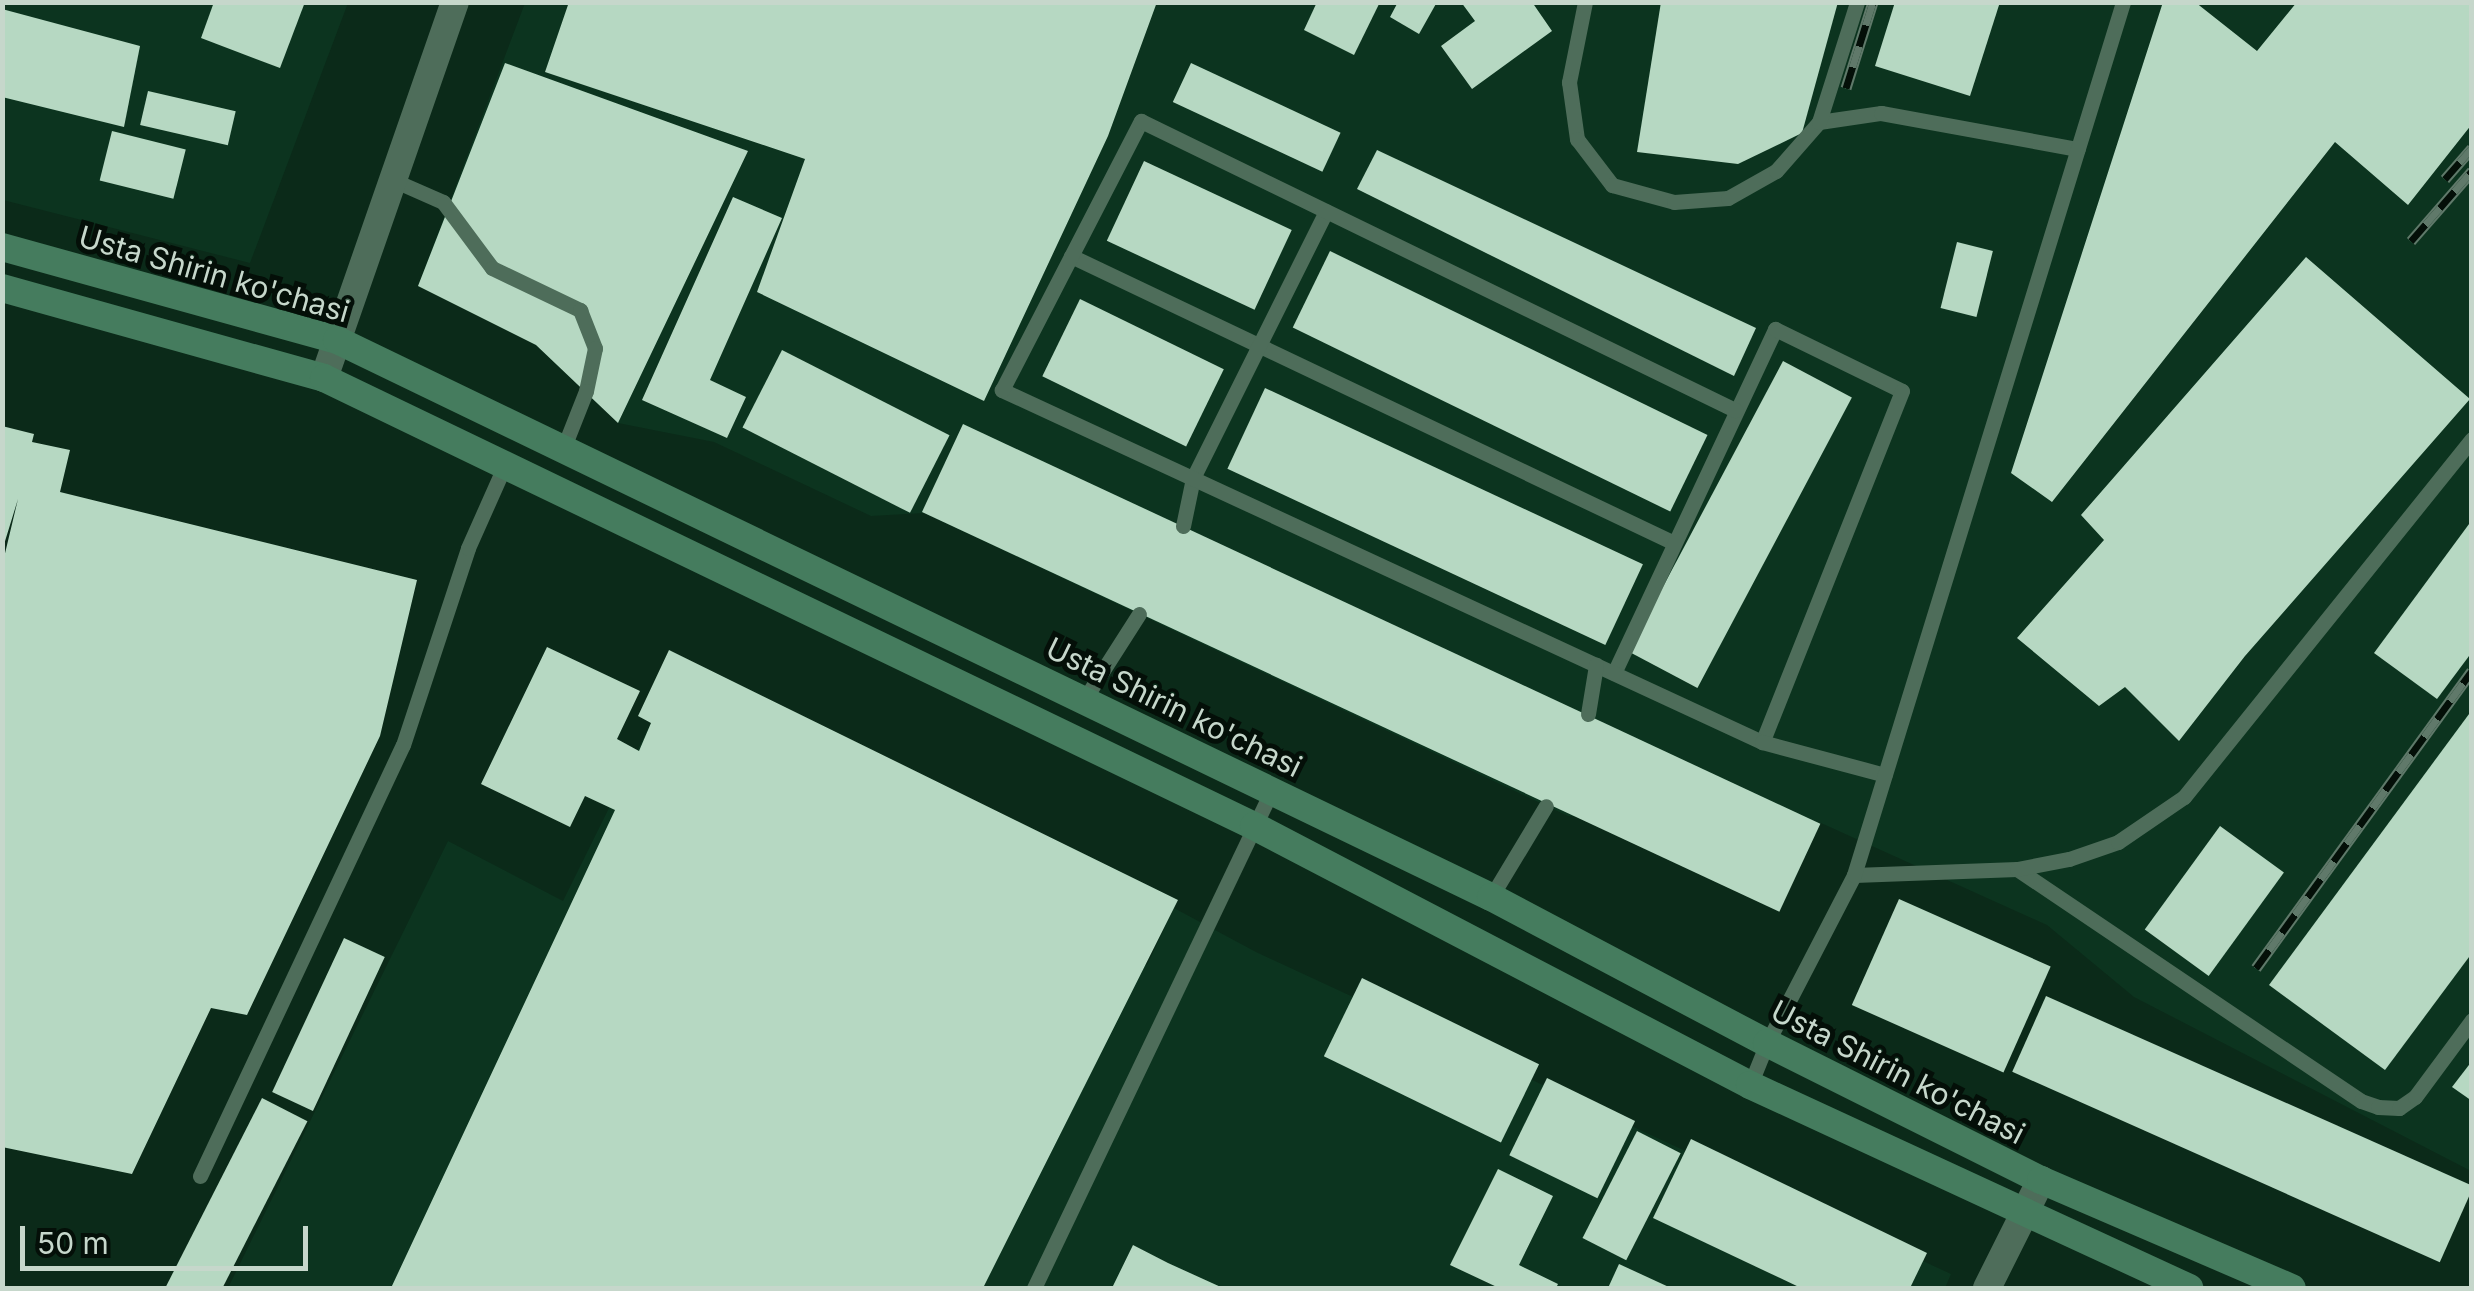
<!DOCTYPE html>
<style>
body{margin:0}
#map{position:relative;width:2474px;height:1291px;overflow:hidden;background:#0b2a19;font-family:Inter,sans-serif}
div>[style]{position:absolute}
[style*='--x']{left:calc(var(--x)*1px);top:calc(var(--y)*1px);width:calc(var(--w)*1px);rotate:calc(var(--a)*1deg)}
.built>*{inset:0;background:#0c341f}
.building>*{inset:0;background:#b6d8c2;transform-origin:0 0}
.service>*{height:15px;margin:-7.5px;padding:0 7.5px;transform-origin:7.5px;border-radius:7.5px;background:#4e6d5a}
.minor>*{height:28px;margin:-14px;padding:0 14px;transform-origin:14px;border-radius:14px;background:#4e6d5a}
.secondary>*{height:28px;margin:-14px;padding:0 14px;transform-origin:14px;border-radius:14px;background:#457c5e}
.rail>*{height:11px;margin-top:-5.5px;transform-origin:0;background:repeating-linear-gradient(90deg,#040f08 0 22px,#60796a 0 44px);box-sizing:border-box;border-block:2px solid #60796a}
span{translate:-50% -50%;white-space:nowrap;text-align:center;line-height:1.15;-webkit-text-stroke:10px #040f08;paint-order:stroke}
.street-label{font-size:30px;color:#c6d7cb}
.frame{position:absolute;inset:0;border:5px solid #c6d7cb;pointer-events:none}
.scale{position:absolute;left:20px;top:1226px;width:288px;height:45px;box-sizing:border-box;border:5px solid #c6d7cb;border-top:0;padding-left:12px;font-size:30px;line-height:35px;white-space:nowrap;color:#c6d7cb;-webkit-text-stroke:8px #040f08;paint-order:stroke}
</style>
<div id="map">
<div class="built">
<i style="clip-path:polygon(2px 3px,348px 3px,250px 263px,3px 200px)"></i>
<i style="clip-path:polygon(525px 3px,2471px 3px,2471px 1171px,2134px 997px,2047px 925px,1821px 823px,1568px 816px,924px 513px,871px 516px,714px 442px,618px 423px,536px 345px,418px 286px)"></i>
<i style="clip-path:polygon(651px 723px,1147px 965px,1174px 908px,1256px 952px,1951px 1274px,1945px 1288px,228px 1288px,448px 841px,563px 901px)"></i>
</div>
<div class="building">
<i style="clip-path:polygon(214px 2px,305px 2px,280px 68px,201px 38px)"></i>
<i style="clip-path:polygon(569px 2px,1157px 2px,1108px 136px,984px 401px,757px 292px,805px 159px,545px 72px)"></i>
<i style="clip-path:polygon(1317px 2px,1380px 2px,1354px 55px,1304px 30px)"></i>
<i style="clip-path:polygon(1398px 2px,1437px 2px,1419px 34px,1390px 17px)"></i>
<i style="clip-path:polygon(1461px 2px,1532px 2px,1552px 31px,1472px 89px,1441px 46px,1475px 21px)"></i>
<i style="clip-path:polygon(1661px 2px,1838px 2px,1802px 133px,1738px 164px,1637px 152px)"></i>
<i style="clip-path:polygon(1895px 2px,2000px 2px,1970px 96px,1875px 66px)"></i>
<i style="clip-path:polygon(2163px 2px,2195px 2px,2257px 51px,2297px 2px,2472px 2px,2472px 124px,2408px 205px,2335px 142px,2052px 502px,2011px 473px)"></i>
<i style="clip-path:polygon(2px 9px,140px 46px,124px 127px,2px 97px)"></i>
<i style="clip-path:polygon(505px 63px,748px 151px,618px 423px,536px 345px,418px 286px)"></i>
<i style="left:1191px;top:63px;width:165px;height:43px;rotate:25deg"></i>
<i style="left:148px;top:91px;width:90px;height:35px;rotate:13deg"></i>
<i style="left:112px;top:131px;width:76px;height:51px;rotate:14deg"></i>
<i style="clip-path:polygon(1377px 150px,1756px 328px,1734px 376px,1357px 189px)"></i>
<i style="left:1144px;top:161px;width:163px;height:88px;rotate:25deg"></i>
<i style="clip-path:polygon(733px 197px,782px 218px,710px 380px,746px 397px,727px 438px,642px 400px)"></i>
<i style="left:1957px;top:242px;width:37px;height:68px;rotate:14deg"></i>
<i style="left:1330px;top:251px;width:420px;height:85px;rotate:26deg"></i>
<i style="clip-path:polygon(2306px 257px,2470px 399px,2245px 656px,2179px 741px,2125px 687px,2099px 706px,2017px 638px,2104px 540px,2081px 515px)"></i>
<i style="left:1080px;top:299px;width:160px;height:86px;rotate:26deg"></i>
<i style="left:782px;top:350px;width:188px;height:87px;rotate:27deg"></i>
<i style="left:1783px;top:361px;width:78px;height:329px;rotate:28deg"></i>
<i style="left:1265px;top:388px;width:417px;height:89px;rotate:25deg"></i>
<i style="left:963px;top:424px;width:946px;height:97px;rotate:25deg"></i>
<i style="clip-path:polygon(2px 426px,34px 434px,32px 442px,70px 450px,60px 492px,417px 580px,380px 736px,247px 1015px,211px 1008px,132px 1174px,2px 1147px,2px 566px,18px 499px,2px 551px)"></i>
<i style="clip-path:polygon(2472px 520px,2472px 652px,2437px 699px,2374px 653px)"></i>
<i style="clip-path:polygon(547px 647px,640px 691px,617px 739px,639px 751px,651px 723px,638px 716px,669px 650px,1178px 900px,983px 1288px,391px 1288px,615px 810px,585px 796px,570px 827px,481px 784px)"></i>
<i style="clip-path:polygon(2472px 710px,2472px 953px,2385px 1070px,2269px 985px)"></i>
<i style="left:2220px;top:826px;width:79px;height:128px;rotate:36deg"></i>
<i style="left:1899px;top:899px;width:166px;height:116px;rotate:24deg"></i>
<i style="left:344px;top:938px;width:45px;height:170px;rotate:25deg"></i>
<i style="left:1362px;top:978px;width:197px;height:87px;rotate:26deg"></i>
<i style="left:2046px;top:996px;width:468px;height:83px;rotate:24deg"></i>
<i style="clip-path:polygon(2472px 1061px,2472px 1101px,2452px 1087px)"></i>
<i style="left:1547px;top:1078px;width:98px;height:86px;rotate:26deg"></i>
<i style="left:262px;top:1098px;width:51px;height:214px;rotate:27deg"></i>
<i style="left:1637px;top:1131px;width:49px;height:120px;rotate:27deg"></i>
<i style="clip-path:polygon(1691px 1139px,1927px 1253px,1910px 1288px,1801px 1288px,1653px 1218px)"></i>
<i style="clip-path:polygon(1498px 1169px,1553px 1196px,1519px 1265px,1558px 1284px,1556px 1288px,1499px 1288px,1450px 1265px)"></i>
<i style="clip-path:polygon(1133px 1245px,1168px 1263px,1223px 1288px,1112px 1288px)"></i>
<i style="clip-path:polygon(1619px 1264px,1671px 1288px,1608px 1288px)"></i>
</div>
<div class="service">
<i style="--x:1585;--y:2;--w:82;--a:101.3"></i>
<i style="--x:1569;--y:82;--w:58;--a:82"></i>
<i style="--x:1577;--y:139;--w:58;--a:52.7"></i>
<i style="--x:1612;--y:185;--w:64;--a:15.3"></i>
<i style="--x:1674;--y:202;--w:54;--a:-4.2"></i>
<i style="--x:1728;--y:198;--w:55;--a:-29.4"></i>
<i style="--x:1776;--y:171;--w:65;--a:-48.7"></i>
<i style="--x:1819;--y:122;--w:63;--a:-8.3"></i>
<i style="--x:1881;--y:113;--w:200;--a:10.4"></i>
<i style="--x:1819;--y:122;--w:126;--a:-72.4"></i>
<i style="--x:393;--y:180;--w:55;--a:23.7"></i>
<i style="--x:443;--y:202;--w:82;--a:53.4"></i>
<i style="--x:492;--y:268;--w:98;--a:25.5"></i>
<i style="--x:580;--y:310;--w:41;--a:68.5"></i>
<i style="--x:595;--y:348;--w:44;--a:101.8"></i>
<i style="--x:586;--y:391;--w:62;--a:111.6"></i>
<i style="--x:1071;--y:256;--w:668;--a:25.45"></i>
<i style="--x:1183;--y:526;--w:49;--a:-78.2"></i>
<i style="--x:1193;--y:478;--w:298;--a:-63.5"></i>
<i style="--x:1614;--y:673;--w:380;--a:-64.9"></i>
<i style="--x:1775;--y:329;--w:141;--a:26"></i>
<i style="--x:1902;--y:391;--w:378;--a:111.7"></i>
<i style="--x:1762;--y:742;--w:838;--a:-155.15"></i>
<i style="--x:1002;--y:390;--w:303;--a:-62.7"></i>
<i style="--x:1141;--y:121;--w:661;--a:25.94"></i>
<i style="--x:1084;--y:700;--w:102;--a:-57.4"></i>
<i style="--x:1588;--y:714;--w:50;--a:-80.7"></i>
<i style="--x:1762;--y:742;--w:127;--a:15"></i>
<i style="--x:2017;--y:869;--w:415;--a:34"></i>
<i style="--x:2361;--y:1101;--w:18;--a:19"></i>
<i style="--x:2378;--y:1107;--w:21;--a:3"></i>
<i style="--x:2399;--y:1108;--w:19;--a:-35"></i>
<i style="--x:2415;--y:1097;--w:96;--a:-53.5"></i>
<i style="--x:1854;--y:875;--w:163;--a:-2.1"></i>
<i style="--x:2017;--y:869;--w:53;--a:-10.9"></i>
<i style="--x:2069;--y:859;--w:52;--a:-19.1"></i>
<i style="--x:2118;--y:842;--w:80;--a:-34.3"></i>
<i style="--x:2184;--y:797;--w:459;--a:-51.2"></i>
<i style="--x:1491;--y:897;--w:106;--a:-58.9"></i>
<i style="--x:1750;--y:1085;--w:45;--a:-68"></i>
<i style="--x:1767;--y:1043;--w:189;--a:-62.6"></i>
<i style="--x:1854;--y:875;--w:914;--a:-72.87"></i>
<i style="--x:200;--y:1176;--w:476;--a:-64.8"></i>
<i style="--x:403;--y:745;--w:207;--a:-71.7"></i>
<i style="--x:468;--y:548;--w:91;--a:-66"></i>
<i style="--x:1034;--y:1288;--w:552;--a:-64.46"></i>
</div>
<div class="minor">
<i style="--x:324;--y:378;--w:398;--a:-70.8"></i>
<i style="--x:1987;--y:1288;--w:121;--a:-63.4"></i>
</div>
<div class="secondary">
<i style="--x:2;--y:247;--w:348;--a:15.5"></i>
<i style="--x:337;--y:340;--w:1281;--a:25.77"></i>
<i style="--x:1491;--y:897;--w:312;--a:27.9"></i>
<i style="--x:1767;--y:1043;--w:306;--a:26.6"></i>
<i style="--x:2041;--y:1180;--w:273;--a:23.3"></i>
<i style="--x:2;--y:288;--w:334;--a:15.6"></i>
<i style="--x:324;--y:378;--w:1032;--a:25.72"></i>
<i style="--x:1254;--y:826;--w:560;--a:27.57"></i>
<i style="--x:1750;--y:1085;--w:484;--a:24.8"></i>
</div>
<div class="rail">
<i style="--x:1846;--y:88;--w:90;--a:-72.6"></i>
<i style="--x:2445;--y:179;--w:41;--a:-48.9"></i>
<i style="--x:2411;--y:241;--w:93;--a:-48.9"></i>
<i style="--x:2256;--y:968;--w:367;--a:-54"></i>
</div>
<div class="street-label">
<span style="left:214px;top:274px;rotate:16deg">Usta Shirin ko'chasi</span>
<span style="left:1174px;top:707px;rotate:26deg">Usta Shirin ko'chasi</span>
<span style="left:1898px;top:1072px;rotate:27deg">Usta Shirin ko'chasi</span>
</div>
<div class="frame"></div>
<div class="scale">50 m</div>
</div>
